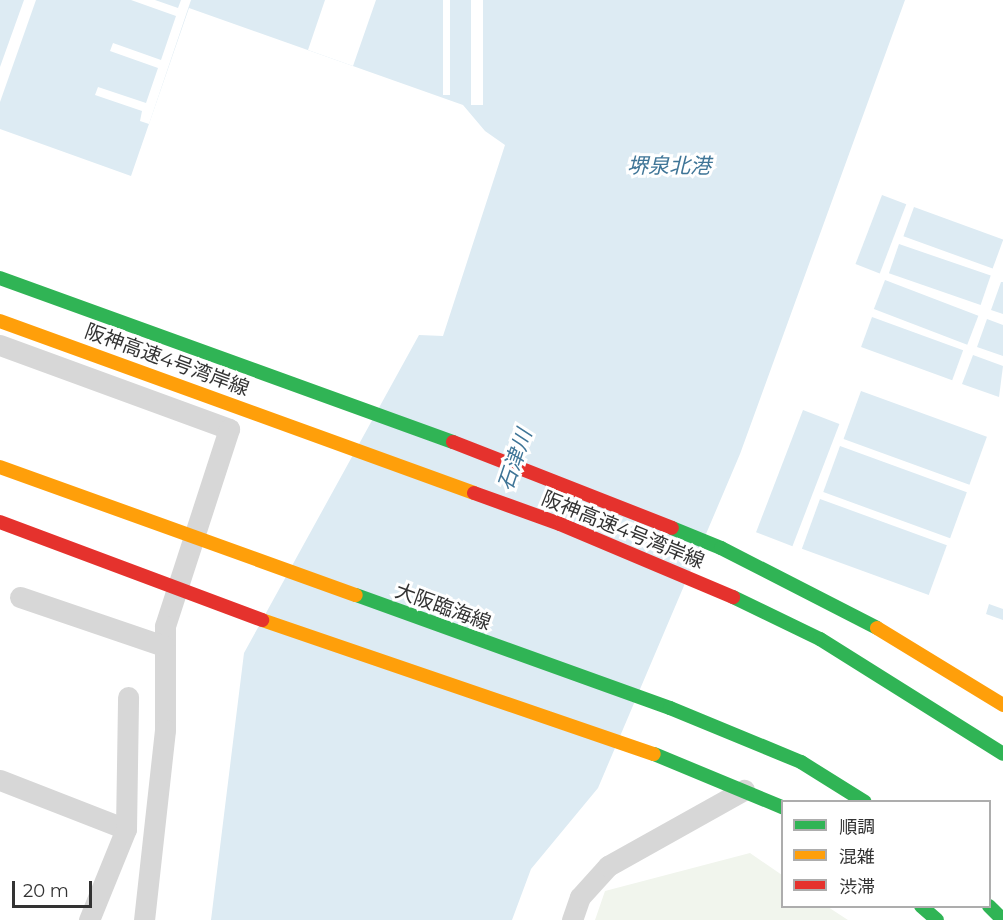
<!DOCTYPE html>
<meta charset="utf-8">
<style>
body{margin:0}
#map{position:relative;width:1003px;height:920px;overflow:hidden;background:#fff;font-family:Montserrat,"Noto Sans JP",sans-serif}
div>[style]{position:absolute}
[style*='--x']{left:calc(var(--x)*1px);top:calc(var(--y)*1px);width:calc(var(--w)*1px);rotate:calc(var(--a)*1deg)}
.green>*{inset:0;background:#f1f5ed}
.water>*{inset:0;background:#ddebf3;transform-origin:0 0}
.pier>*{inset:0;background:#fff;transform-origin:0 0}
.street>*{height:21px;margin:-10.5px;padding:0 10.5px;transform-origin:10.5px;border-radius:10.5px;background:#d7d7d7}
.fast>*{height:14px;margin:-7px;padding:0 7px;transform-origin:7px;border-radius:7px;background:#30b455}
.slow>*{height:14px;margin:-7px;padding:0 7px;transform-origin:7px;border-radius:7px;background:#ff9f0a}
.jam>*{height:14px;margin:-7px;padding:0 7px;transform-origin:7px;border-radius:7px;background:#e5322d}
span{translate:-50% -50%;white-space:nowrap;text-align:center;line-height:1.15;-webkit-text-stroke:6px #fff;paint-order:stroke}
.street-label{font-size:20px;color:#333}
.water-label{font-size:21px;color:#3f7597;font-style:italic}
.legend{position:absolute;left:781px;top:800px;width:210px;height:108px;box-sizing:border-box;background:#fff;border:2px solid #adadad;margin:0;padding:8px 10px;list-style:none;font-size:18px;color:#333}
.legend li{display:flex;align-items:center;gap:12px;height:30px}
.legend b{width:30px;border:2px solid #adadad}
.scale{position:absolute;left:12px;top:881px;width:80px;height:27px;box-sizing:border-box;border:3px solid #333;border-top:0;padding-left:8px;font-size:18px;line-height:21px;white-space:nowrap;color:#333;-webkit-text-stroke:4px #fff;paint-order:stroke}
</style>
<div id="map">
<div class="green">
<i style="clip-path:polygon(750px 853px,782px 875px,782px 906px,828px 907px,848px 920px,595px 920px,605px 891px)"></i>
</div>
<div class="water">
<i style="clip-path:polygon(0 0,905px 0,740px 454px,598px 788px,531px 869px,512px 920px,211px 920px,244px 653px,419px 335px,443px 336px,505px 145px,485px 131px,463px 105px,189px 8px,131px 176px,0 129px)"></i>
<i style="left:882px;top:195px;width:26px;height:74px;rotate:21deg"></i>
<i style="left:914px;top:207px;width:95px;height:31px;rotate:20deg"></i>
<i style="left:899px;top:244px;width:97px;height:31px;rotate:19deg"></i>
<i style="left:885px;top:280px;width:100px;height:31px;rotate:21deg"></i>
<i style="clip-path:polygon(1001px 282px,1003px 282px,1003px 314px,991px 310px)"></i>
<i style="left:872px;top:317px;width:97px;height:32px;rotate:20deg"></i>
<i style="clip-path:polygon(987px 319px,1003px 325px,1003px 356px,977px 347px)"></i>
<i style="clip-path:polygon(973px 355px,1003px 366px,999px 397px,962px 384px)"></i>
<i style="left:861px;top:391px;width:134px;height:51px;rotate:20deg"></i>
<i style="left:803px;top:410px;width:39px;height:131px;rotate:21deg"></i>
<i style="left:840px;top:446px;width:135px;height:49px;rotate:20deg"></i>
<i style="left:820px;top:499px;width:135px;height:53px;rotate:20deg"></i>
<i style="clip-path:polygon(989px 604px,1003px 609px,1003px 620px,986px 614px)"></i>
</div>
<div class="pier">
<i style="clip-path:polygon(24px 0,36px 0,0 102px,0 67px)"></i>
<i style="clip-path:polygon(131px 0,155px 0,178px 8px,181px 0,191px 0,149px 124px,140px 121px,142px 111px,95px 95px,98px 87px,146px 103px,158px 68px,110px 51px,113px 43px,161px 60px,176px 16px)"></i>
<i style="clip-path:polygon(325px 0,376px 0,353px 66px,308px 50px)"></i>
<i style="left:443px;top:0;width:7px;height:95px"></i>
<i style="left:471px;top:0;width:12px;height:105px"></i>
</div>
<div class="street">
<i style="--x:0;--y:345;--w:244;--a:20.1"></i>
<i style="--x:229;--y:429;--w:207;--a:108"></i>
<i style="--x:165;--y:626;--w:104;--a:90"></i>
<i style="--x:165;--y:730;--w:191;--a:96.3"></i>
<i style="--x:20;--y:597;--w:152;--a:18.8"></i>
<i style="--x:0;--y:780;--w:135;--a:21.3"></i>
<i style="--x:89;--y:920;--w:98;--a:-67.9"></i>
<i style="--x:126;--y:829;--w:132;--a:-89.1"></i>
<i style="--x:572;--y:920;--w:24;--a:-71"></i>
<i style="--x:580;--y:897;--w:42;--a:-47.9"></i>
<i style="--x:608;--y:866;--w:156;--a:-29.2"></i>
</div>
<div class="fast">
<i style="--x:0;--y:278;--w:482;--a:19.9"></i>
<i style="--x:672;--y:528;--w:53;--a:22.2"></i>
<i style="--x:721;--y:548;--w:175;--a:27.1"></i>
<i style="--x:356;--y:595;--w:334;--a:19.8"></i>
<i style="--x:670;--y:708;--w:142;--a:22.4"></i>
<i style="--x:801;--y:762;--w:75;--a:32"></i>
<i style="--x:733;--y:597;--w:97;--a:25.8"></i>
<i style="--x:820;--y:639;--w:216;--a:32.1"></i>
<i style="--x:654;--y:754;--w:139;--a:22.5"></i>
<i style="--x:921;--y:906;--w:21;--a:41"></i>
<i style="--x:989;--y:906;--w:20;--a:45"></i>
</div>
<div class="slow">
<i style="--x:0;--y:321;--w:504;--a:19.94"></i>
<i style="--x:0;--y:467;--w:378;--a:19.8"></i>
<i style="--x:262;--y:620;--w:414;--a:18.9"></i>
<i style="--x:877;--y:628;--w:148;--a:31.4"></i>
</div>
<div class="jam">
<i style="--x:453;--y:442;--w:235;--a:21.4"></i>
<i style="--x:474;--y:493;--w:91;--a:19.8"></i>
<i style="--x:560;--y:524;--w:188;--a:22.9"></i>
<i style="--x:0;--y:522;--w:280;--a:20.5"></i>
</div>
<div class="street-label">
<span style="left:167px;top:360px;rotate:20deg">阪神高速4号湾岸線</span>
<span style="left:623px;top:530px;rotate:22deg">阪神高速4号湾岸線</span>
<span style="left:443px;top:607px;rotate:20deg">大阪臨海線</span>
</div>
<div class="water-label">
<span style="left:669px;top:166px">堺泉北港</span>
<span style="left:515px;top:460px;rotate:-71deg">石津川</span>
</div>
<ul class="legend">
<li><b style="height:8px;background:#30b455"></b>順調</li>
<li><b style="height:8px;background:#ff9f0a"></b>混雑</li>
<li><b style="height:8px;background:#e5322d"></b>渋滞</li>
</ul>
<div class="scale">20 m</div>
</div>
